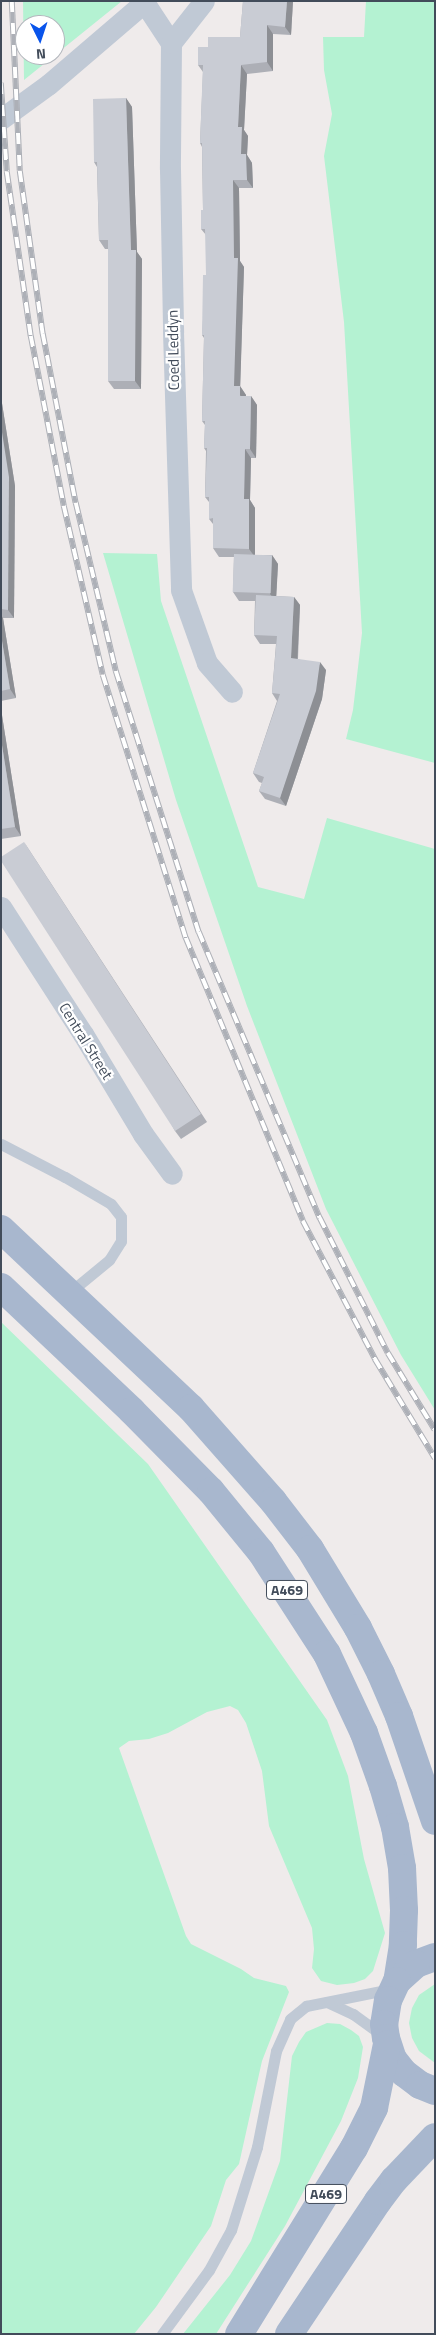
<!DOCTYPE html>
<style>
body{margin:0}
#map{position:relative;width:436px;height:2335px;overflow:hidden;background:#efebeb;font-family:"Titillium Web",sans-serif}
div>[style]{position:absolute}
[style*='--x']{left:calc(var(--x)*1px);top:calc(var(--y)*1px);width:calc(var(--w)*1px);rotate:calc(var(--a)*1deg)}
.green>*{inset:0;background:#b4f2d2}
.service>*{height:11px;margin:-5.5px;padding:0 5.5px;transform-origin:5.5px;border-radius:5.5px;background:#c0c9d5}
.minor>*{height:21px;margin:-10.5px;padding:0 10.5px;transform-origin:10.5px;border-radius:10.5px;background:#c0c9d5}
.primary>*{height:28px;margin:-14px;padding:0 14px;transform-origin:14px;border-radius:14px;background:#a8b7ce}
.rail>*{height:5.5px;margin-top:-2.75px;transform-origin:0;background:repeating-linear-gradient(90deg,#fff 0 11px,#adb0b7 0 22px);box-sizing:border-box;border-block:1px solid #adb0b7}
.wall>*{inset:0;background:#adafb6}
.shaded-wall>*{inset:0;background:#8d8f94}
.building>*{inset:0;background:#c9ccd4;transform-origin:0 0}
span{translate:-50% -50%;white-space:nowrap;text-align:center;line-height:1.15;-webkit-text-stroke:4.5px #fff;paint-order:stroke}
.shield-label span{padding:1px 4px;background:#fff;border:1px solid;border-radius:4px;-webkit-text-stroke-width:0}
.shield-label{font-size:14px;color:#424c5a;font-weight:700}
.street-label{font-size:15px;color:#424c5a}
.frame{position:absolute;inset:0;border:2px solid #424c5a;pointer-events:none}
.north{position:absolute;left:15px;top:15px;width:50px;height:50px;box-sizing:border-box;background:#fff;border:1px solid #b3b7bd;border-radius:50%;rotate:176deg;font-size:14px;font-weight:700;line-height:20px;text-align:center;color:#424c5a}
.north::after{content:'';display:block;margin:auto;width:18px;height:22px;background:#0954eb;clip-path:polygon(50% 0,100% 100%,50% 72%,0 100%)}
</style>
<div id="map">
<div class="green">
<i style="clip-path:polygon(evenodd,23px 1px,122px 1px,24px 80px,23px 1px,25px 25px,55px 25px,55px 55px,25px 55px,25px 25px)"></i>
<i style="clip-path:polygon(366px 1px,435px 1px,435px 763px,346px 739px,353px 710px,362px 633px,344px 322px,324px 156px,332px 114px,324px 70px,323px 37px,364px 37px)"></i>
<i style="clip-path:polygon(103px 553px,157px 554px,161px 601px,258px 887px,304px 899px,327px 818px,435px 849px,435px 1410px,401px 1355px,326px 1209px,247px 1006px,176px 800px)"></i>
<i style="clip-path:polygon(1px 1322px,148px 1464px,327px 1720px,348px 1776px,364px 1859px,385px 1933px,373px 1971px,365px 1979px,354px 1983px,337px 1985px,321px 1981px,312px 1968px,314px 1949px,312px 1928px,269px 1826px,262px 1771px,246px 1723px,238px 1710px,230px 1706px,207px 1712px,168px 1733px,149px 1739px,129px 1741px,119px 1748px,186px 1936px,191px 1944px,241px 1969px,254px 1978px,286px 1986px,289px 1992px,262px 2061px,239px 2164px,226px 2180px,211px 2226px,156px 2307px,134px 2334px,1px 2334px)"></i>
<i style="clip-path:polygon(435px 1984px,435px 2063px,419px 2051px,412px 2038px,409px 2023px,412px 2008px,419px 1995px)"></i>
<i style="clip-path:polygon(327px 2023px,340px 2024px,351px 2030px,359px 2036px,363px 2047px,358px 2078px,341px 2121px,285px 2226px,216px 2334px,183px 2334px,230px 2275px,251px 2241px,280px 2161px,292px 2056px,299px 2042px,306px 2032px)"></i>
</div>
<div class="service">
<i style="--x:1;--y:1144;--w:72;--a:27.3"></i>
<i style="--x:65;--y:1177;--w:53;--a:30.4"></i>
<i style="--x:111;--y:1204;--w:16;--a:52"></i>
<i style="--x:121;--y:1217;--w:24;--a:90"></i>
<i style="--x:121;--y:1241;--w:22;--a:122"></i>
<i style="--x:109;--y:1260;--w:52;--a:140.5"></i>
<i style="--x:327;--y:2002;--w:29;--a:25"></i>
<i style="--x:353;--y:2014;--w:34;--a:36"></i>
<i style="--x:162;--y:2334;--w:79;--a:-53.7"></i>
<i style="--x:209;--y:2270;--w:46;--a:-61.2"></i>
<i style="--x:231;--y:2230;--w:87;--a:-72.6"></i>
<i style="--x:257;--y:2147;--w:98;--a:-78.8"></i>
<i style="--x:276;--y:2051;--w:35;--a:-66"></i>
<i style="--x:290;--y:2019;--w:21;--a:-39"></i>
<i style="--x:306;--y:2006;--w:87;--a:-11.3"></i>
</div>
<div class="minor">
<i style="--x:144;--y:2;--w:49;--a:56.6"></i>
<i style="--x:171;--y:43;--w:126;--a:90.5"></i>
<i style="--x:170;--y:169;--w:163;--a:88.9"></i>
<i style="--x:173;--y:332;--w:258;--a:88.2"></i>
<i style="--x:181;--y:590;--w:77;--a:70.4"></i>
<i style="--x:207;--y:663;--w:38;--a:49"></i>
<i style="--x:171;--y:43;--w:53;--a:-51.8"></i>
<i style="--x:1;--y:119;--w:59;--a:-36.1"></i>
<i style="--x:49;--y:84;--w:128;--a:-40.6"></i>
<i style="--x:1;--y:907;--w:151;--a:57.2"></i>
<i style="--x:83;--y:1034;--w:117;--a:59"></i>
<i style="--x:143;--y:1134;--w:49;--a:54.1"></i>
</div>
<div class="primary">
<i style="--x:1;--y:1229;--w:261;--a:43.3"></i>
<i style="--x:191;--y:1408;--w:124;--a:48.6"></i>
<i style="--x:273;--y:1501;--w:61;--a:52.4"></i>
<i style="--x:310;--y:1549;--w:92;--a:58.7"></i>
<i style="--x:358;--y:1628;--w:51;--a:63.4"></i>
<i style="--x:381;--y:1674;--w:46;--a:66.8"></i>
<i style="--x:399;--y:1716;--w:111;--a:71.1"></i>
<i style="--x:1;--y:1287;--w:180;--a:43.4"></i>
<i style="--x:132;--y:1411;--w:112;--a:45.4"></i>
<i style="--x:211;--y:1491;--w:79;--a:50.7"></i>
<i style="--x:261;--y:1552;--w:121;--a:57.1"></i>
<i style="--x:327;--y:1654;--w:87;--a:64.9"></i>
<i style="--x:364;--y:1733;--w:56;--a:70.3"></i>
<i style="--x:383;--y:1786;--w:43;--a:73.7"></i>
<i style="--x:395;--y:1827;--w:42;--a:80.3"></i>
<i style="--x:402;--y:1868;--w:42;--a:87.3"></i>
<i style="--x:404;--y:1910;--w:35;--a:92"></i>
<i style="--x:403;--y:1945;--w:36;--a:99"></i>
<i style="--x:435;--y:1957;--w:20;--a:160"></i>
<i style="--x:416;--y:1964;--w:25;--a:138"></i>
<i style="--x:397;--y:1981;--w:21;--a:115"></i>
<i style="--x:388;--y:2000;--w:24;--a:99"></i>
<i style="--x:384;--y:2024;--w:14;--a:82"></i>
<i style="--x:386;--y:2038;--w:22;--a:72"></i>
<i style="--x:393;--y:2059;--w:18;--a:52"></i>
<i style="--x:404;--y:2073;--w:20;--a:37"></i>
<i style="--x:420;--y:2085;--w:16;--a:22"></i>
<i style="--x:239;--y:2334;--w:219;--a:-58.3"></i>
<i style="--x:354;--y:2148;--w:45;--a:-63.4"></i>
<i style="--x:374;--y:2108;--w:65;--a:-78.5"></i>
<i style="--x:289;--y:2334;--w:160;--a:-56.2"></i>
<i style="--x:378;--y:2201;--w:26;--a:-53"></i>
<i style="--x:394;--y:2180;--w:59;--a:-46.4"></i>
</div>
<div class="rail">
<i style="--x:12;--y:1;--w:170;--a:87.3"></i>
<i style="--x:20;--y:171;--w:165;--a:82"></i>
<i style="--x:43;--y:334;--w:172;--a:79"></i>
<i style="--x:76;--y:503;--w:173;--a:76.6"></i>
<i style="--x:116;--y:671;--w:274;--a:72.4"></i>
<i style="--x:199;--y:932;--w:311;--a:67.1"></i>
<i style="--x:320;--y:1218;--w:151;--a:63.3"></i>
<i style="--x:388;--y:1353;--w:90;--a:58.6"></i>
<i style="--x:1;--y:83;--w:89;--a:86.1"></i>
<i style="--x:7;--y:172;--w:166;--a:81.7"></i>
<i style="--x:31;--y:336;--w:173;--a:79"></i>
<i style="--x:64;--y:506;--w:173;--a:77"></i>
<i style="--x:103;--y:675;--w:276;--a:72.5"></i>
<i style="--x:186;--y:938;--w:306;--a:67.5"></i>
<i style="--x:303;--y:1221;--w:156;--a:62.4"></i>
<i style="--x:375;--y:1359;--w:116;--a:58.8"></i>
</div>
<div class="wall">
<i style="clip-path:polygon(243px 1px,293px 1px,291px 35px,273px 34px,273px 71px,247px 74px,244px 130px,248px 136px,247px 155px,252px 163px,253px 188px,239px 188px,240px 261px,244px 267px,240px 386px,246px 395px,246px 396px,251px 396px,257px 405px,256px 458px,251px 458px,250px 500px,255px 508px,255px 555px,272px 555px,278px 564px,276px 596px,294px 597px,300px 605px,298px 659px,326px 670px,322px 699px,286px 806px,265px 799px,259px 791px,262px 783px,259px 782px,253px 773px,277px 701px,272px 693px,276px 644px,260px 644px,254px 635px,255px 601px,239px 601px,233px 592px,234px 557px,219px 557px,213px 548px,213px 524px,209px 519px,209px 502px,205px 497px,206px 451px,204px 448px,205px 425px,202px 421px,204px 338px,202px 335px,206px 275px,206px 235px,201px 229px,203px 210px,202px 147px,200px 143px,203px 72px,198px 65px,208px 47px,240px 37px)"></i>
<i style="clip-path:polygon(126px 98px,132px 107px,137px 252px,142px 259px,141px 389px,114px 389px,108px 381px,108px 249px,105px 249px,99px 240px,97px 167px,94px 162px)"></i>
<i style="clip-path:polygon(1px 397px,15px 486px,14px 618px,3px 618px,16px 698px,1px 701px)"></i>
<i style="clip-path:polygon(1px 709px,21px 836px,1px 839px)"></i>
<i style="clip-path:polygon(24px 842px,207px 1122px,181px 1139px,175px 1131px)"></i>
</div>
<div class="shaded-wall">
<i style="clip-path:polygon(287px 1px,293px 1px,291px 35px,285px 27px)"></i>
<i style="clip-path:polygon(267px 25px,273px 34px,273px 71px,267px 62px)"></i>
<i style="clip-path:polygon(241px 65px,247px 74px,244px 130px,248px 136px,247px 155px,252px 163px,253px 188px,247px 180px,241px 154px,238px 127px)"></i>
<i style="clip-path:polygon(126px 98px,132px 107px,137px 252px,142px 259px,141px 389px,135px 381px)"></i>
<i style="clip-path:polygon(233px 180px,239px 188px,240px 261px,244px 267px,240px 394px,240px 386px,246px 395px,246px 404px,234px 386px)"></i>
<i style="clip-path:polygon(251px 396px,257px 405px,256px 458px,250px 449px)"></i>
<i style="clip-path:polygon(1px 397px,15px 486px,14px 618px,8px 610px,1px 426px)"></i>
<i style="clip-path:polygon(245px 449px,251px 458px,250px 500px,255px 508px,255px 557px,249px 549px,244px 499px)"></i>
<i style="clip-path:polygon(272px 555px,278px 564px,276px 602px,270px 594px)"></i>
<i style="clip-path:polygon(294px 597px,300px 605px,297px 667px,291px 658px)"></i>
<i style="clip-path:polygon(1px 615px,3px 618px,16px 698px,10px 689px,1px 635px)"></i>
<i style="clip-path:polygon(320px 662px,326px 670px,322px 699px,286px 806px,280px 798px)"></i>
<i style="clip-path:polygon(1px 709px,21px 836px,15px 827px,1px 739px)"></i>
</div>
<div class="building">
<i style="clip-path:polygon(243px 1px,287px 1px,285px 27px,267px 25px,267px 62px,241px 65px,238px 127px,242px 127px,241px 154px,246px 154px,247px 180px,233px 180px,234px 258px,238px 258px,234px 386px,240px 386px,240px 396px,251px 396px,250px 449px,245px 449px,244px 499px,249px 499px,249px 549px,213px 548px,213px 518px,209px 519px,209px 497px,205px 497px,207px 448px,204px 448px,205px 421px,202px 421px,204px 335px,202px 335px,203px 275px,206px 275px,205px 229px,201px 229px,201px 210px,203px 210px,202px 143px,200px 143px,203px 65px,198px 65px,198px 47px,208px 47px,208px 37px,240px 37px)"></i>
<i style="clip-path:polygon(126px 98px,131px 250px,136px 250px,135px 381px,108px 381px,108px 240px,99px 240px,97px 162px,94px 162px,93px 99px)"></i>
<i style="clip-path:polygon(1px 426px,9px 477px,8px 610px,1px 609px)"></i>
<i style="left:234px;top:554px;width:38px;height:38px;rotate:2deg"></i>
<i style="clip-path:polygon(256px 595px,294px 597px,291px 658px,320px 662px,316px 691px,280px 798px,259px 791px,264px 777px,253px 773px,280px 694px,272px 693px,277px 636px,254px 635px)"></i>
<i style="clip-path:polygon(1px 635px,10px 689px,1px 691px)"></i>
<i style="clip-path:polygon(1px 739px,15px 827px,1px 829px)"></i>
<i style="clip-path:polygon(24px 842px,201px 1114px,175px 1131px,1px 861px,1px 857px)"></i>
</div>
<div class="shield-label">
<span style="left:287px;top:1590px">A469</span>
<span style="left:326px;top:2194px">A469</span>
</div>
<div class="street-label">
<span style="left:173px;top:350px;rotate:-91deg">Coed Leddyn</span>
<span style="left:86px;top:1041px;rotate:58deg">Central Street</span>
</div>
<div class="frame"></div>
<div class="north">N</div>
</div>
